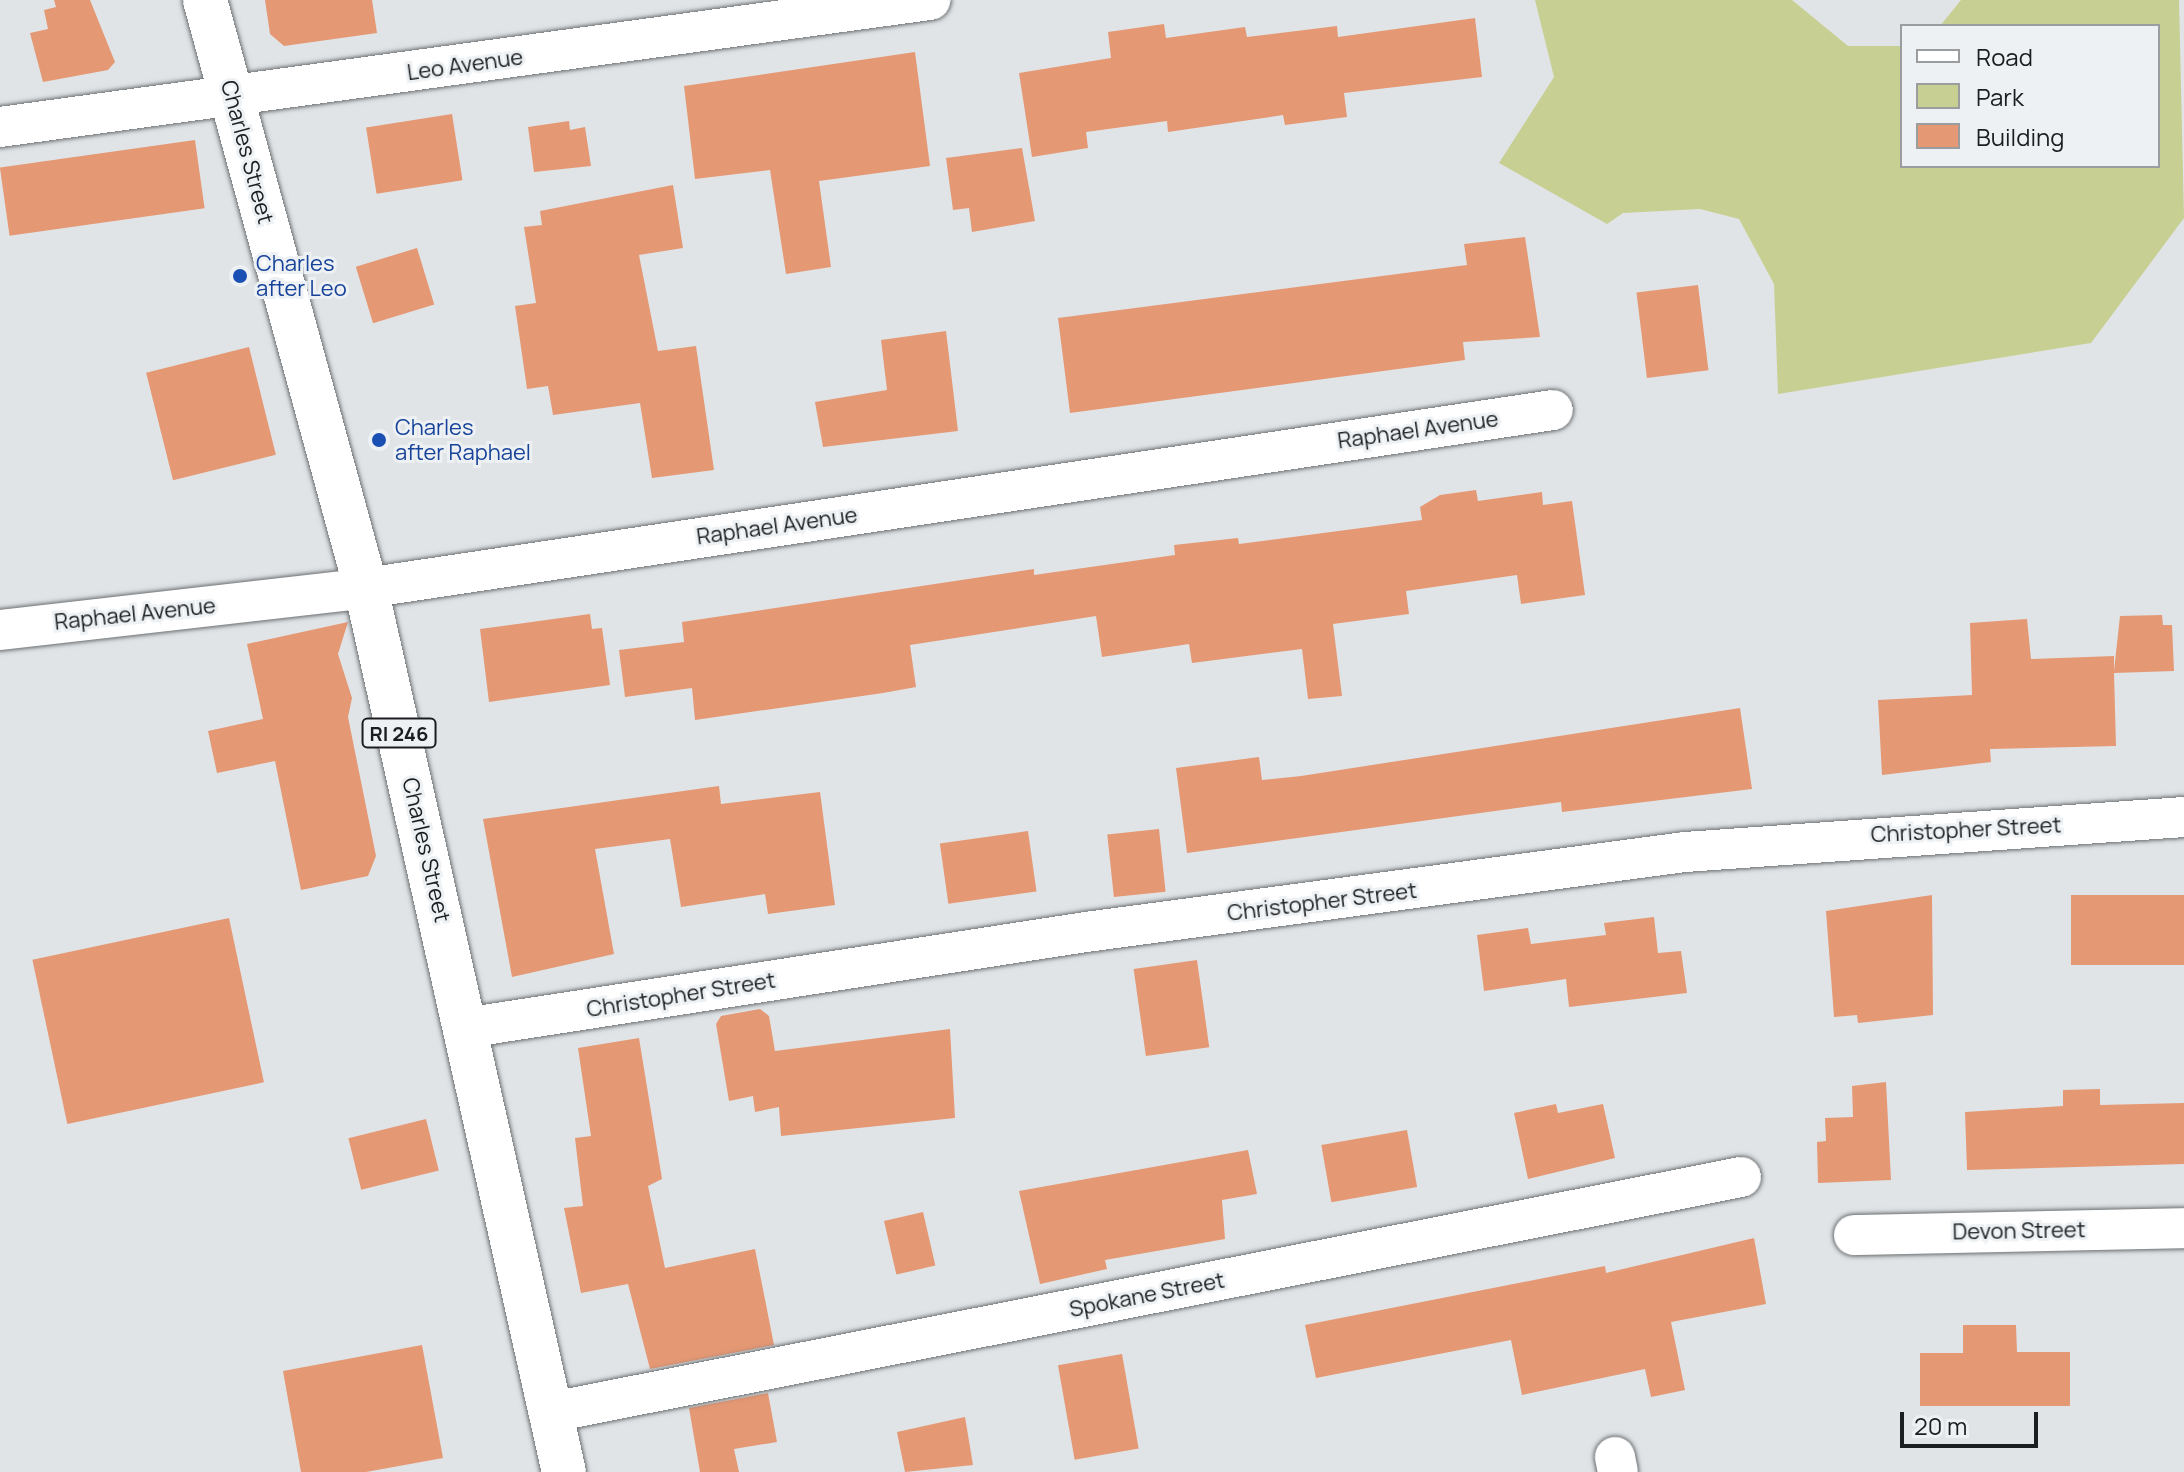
<!DOCTYPE html>
<style>
body{margin:0}
#map{position:relative;width:2184px;height:1472px;overflow:hidden;background:#e0e4e7;font-family:Manrope,sans-serif}
div>[style]{position:absolute}
[style*='--x']{left:calc(var(--x)*1px);top:calc(var(--y)*1px);width:calc(var(--w)*1px);rotate:calc(var(--a)*1deg)}
.green>*{inset:0;background:#c8cf92}
.building>*{inset:0;background:#e59874;transform-origin:0 0}
.roads{filter:drop-shadow(0 0 2px #6d7072) drop-shadow(0 0 2px #6d7072)}
.minor>*{height:40px;margin:-20px;padding:0 20px;transform-origin:20px;border-radius:20px;background:#fff}
.primary>*{height:44px;margin:-22px;padding:0 22px;transform-origin:22px;border-radius:22px;background:#fff}
.dots>*{width:22px;height:22px;translate:-50% -50%;box-sizing:border-box;border:4px solid #eef1f4;border-radius:50%}
span{translate:-50% -50%;white-space:nowrap;text-align:center;line-height:1.15;-webkit-text-stroke:6px #eef1f4;paint-order:stroke}
.shield-label span{padding:2px 6px;background:#eef1f4;border:2px solid;border-radius:6px;-webkit-text-stroke-width:0}
.shield-label{font-size:20px;color:#1b1d1e;font-weight:700}
.street-label{font-size:22px;color:#1b1d1e}
.transit-label{font-size:22px;color:#164399}
.left{translate:0 -50%;text-align:left}
.legend{position:absolute;left:1900px;top:24px;width:260px;height:144px;box-sizing:border-box;background:#eef1f4;border:2px solid #9a9c9e;margin:0;padding:10px 14px;list-style:none;font-size:24px;color:#1b1d1e}
.legend li{display:flex;align-items:center;gap:16px;height:40px}
.legend b{width:40px;border:2px solid #9a9c9e}
.scale{position:absolute;left:1900px;top:1412px;width:138px;height:36px;box-sizing:border-box;border:4px solid #1b1d1e;border-top:0;padding-left:10px;font-size:24px;line-height:28px;white-space:nowrap;color:#1b1d1e;-webkit-text-stroke:6px #eef1f4;paint-order:stroke}
</style>
<div id="map">
<div class="green">
<i style="clip-path:polygon(1535px 0,1792px 0,1848px 46px,1902px 46px,1902px 166px,2158px 166px,2158px 26px,1940px 26px,1961px 0,2179px 0,2184px 218px,2091px 343px,1778px 394px,1774px 284px,1739px 219px,1700px 209px,1623px 213px,1607px 224px,1499px 163px,1554px 77px)"></i>
</div>
<div class="building">
<i style="clip-path:polygon(54px 0,90px 0,115px 62px,108px 70px,43px 82px,30px 33px,48px 29px,44px 10px,56px 7px)"></i>
<i style="clip-path:polygon(265px 0,372px 0,377px 33px,284px 46px,270px 34px)"></i>
<i style="clip-path:polygon(1475px 18px,1482px 77px,1344px 93px,1347px 117px,1285px 125px,1283px 115px,1168px 132px,1167px 121px,1086px 132px,1088px 148px,1032px 157px,1019px 73px,1111px 58px,1108px 32px,1164px 24px,1166px 38px,1245px 27px,1247px 37px,1337px 26px,1338px 37px)"></i>
<i style="clip-path:polygon(915px 52px,930px 166px,819px 181px,831px 267px,786px 274px,770px 170px,695px 179px,684px 86px)"></i>
<i style="left:452px;top:114px;width:67px;height:87px;rotate:81deg"></i>
<i style="clip-path:polygon(569px 121px,570px 130px,585px 127px,591px 166px,534px 172px,528px 127px)"></i>
<i style="left:195px;top:140px;width:69px;height:197px;rotate:82deg"></i>
<i style="clip-path:polygon(1022px 148px,1035px 221px,972px 232px,969px 208px,953px 210px,946px 158px)"></i>
<i style="clip-path:polygon(673px 185px,683px 248px,639px 255px,658px 351px,696px 346px,714px 470px,652px 478px,640px 403px,553px 415px,548px 386px,527px 389px,515px 306px,536px 303px,524px 227px,542px 225px,540px 211px)"></i>
<i style="clip-path:polygon(1525px 237px,1540px 337px,1463px 342px,1465px 360px,1070px 413px,1058px 318px,1467px 265px,1464px 244px)"></i>
<i style="left:417px;top:248px;width:59px;height:64px;rotate:73deg"></i>
<i style="left:1698px;top:285px;width:86px;height:62px;rotate:83deg"></i>
<i style="clip-path:polygon(946px 331px,958px 431px,823px 447px,815px 402px,887px 390px,881px 340px)"></i>
<i style="left:249px;top:347px;width:111px;height:106px;rotate:76deg"></i>
<i style="clip-path:polygon(1476px 490px,1478px 501px,1542px 492px,1543px 505px,1572px 501px,1585px 595px,1521px 604px,1517px 575px,1406px 591px,1409px 614px,1333px 624px,1342px 696px,1308px 699px,1302px 649px,1192px 663px,1189px 644px,1102px 657px,1096px 616px,910px 645px,916px 687px,883px 693px,695px 720px,692px 688px,625px 697px,619px 650px,684px 642px,682px 622px,1034px 569px,1034px 575px,1175px 555px,1174px 545px,1238px 538px,1239px 544px,1422px 520px,1420px 507px,1440px 495px)"></i>
<i style="clip-path:polygon(590px 614px,592px 629px,602px 628px,610px 685px,489px 702px,480px 629px)"></i>
<i style="clip-path:polygon(2162px 615px,2163px 625px,2172px 625px,2174px 671px,2114px 673px,2116px 746px,1990px 749px,1991px 762px,1882px 775px,1878px 700px,1972px 695px,1970px 623px,2027px 619px,2031px 659px,2114px 656px,2114px 671px,2120px 616px)"></i>
<i style="clip-path:polygon(348px 622px,338px 654px,352px 698px,348px 717px,376px 856px,368px 876px,301px 890px,275px 761px,217px 773px,208px 731px,263px 719px,247px 644px)"></i>
<i style="clip-path:polygon(1740px 708px,1752px 789px,1562px 812px,1561px 802px,1187px 853px,1176px 768px,1259px 757px,1262px 780px,1301px 776px)"></i>
<i style="clip-path:polygon(719px 786px,721px 804px,820px 792px,835px 905px,768px 914px,765px 894px,681px 907px,670px 839px,595px 849px,614px 954px,512px 977px,483px 819px)"></i>
<i style="left:1159px;top:829px;width:63px;height:52px;rotate:84deg"></i>
<i style="left:1028px;top:831px;width:61px;height:89px;rotate:82deg"></i>
<i style="clip-path:polygon(1932px 895px,1933px 1015px,1858px 1023px,1857px 1015px,1834px 1017px,1826px 911px)"></i>
<i style="left:2184px;top:895px;width:70px;height:113px;rotate:90deg"></i>
<i style="clip-path:polygon(1654px 917px,1658px 953px,1681px 951px,1687px 993px,1569px 1007px,1566px 979px,1484px 991px,1477px 935px,1528px 928px,1531px 944px,1606px 935px,1604px 923px)"></i>
<i style="left:229px;top:918px;width:168px;height:201px;rotate:78deg"></i>
<i style="left:1197px;top:960px;width:88px;height:64px;rotate:82deg"></i>
<i style="clip-path:polygon(760px 1009px,769px 1016px,775px 1051px,950px 1029px,955px 1118px,781px 1136px,779px 1107px,755px 1112px,753px 1096px,729px 1101px,716px 1024px,721px 1016px)"></i>
<i style="clip-path:polygon(639px 1038px,662px 1179px,648px 1186px,665px 1268px,755px 1249px,774px 1345px,650px 1369px,628px 1284px,581px 1293px,564px 1208px,583px 1206px,575px 1138px,591px 1136px,578px 1048px)"></i>
<i style="clip-path:polygon(1886px 1082px,1891px 1180px,1818px 1183px,1817px 1142px,1826px 1141px,1825px 1118px,1853px 1117px,1852px 1086px)"></i>
<i style="clip-path:polygon(2100px 1089px,2100px 1105px,2184px 1103px,2184px 1164px,1967px 1170px,1965px 1112px,2063px 1106px,2063px 1090px)"></i>
<i style="clip-path:polygon(1556px 1104px,1558px 1113px,1603px 1104px,1615px 1158px,1528px 1179px,1514px 1113px)"></i>
<i style="left:426px;top:1119px;width:53px;height:80px;rotate:76deg"></i>
<i style="left:1407px;top:1130px;width:58px;height:87px;rotate:80deg"></i>
<i style="clip-path:polygon(1248px 1150px,1257px 1194px,1222px 1200px,1225px 1239px,1105px 1260px,1107px 1269px,1040px 1284px,1019px 1191px)"></i>
<i style="left:923px;top:1212px;width:55px;height:40px;rotate:77deg"></i>
<i style="clip-path:polygon(1754px 1238px,1766px 1304px,1671px 1322px,1685px 1390px,1651px 1397px,1645px 1369px,1522px 1395px,1511px 1340px,1316px 1378px,1305px 1325px,1605px 1266px,1606px 1273px)"></i>
<i style="clip-path:polygon(1963px 1325px,2016px 1325px,2017px 1352px,2070px 1352px,2070px 1406px,1920px 1406px,1920px 1353px,1963px 1353px)"></i>
<i style="clip-path:polygon(422px 1345px,443px 1458px,366px 1472px,301px 1472px,283px 1371px)"></i>
<i style="left:1122px;top:1354px;width:96px;height:65px;rotate:80deg"></i>
<i style="clip-path:polygon(768px 1393px,777px 1442px,734px 1449px,739px 1472px,700px 1472px,689px 1408px)"></i>
<i style="clip-path:polygon(965px 1417px,973px 1465px,905px 1472px,897px 1432px)"></i>
</div>
<div class="roads">
<div class="minor">
<i style="--x:0;--y:127;--w:939;--a:-7.78"></i>
<i style="--x:0;--y:630;--w:368;--a:-6.5"></i>
<i style="--x:366;--y:588;--w:1200;--a:-8.53"></i>
<i style="--x:465;--y:1028;--w:628;--a:-8.79"></i>
<i style="--x:1086;--y:932;--w:604;--a:-7.61"></i>
<i style="--x:1685;--y:852;--w:500;--a:-4.01"></i>
<i style="--x:1854;--y:1235;--w:330;--a:-1.2"></i>
<i style="--x:552;--y:1412;--w:1212;--a:-11.18"></i>
<i style="--x:1615;--y:1457;--w:15;--a:79"></i>
</div>
<div class="primary">
<i style="--x:205;--y:0;--w:610;--a:74.69"></i>
<i style="--x:366;--y:588;--w:906;--a:77.38"></i>
</div>
</div>
<div class="dots">
<i style="left:240px;top:276px;background:#1a4fb4"></i>
<i style="left:379px;top:440px;background:#1a4fb4"></i>
</div>
<div class="shield-label">
<span style="left:399px;top:733px">RI 246</span>
</div>
<div class="street-label">
<span style="left:465px;top:65px;rotate:-8deg">Leo Avenue</span>
<span style="left:247px;top:152px;rotate:75deg">Charles Street</span>
<span style="left:1418px;top:430px;rotate:-8deg">Raphael Avenue</span>
<span style="left:777px;top:526px;rotate:-8deg">Raphael Avenue</span>
<span style="left:135px;top:614px;rotate:-6deg">Raphael Avenue</span>
<span style="left:1966px;top:830px;rotate:-3deg">Christopher Street</span>
<span style="left:426px;top:850px;rotate:77deg">Charles Street</span>
<span style="left:1322px;top:902px;rotate:-7deg">Christopher Street</span>
<span style="left:681px;top:995px;rotate:-9deg">Christopher Street</span>
<span style="left:2019px;top:1231px;rotate:-1deg">Devon Street</span>
<span style="left:1147px;top:1295px;rotate:-11deg">Spokane Street</span>
</div>
<div class="transit-label">
<span class="left" style="left:256px;top:276px">Charles<br>after Leo</span>
<span class="left" style="left:395px;top:440px">Charles<br>after Raphael</span>
</div>
<ul class="legend">
<li><b style="height:10px;background:#fff"></b>Road</li>
<li><b style="height:22px;background:#c8cf92"></b>Park</li>
<li><b style="height:22px;background:#e59874"></b>Building</li>
</ul>
<div class="scale">20 m</div>
</div>
